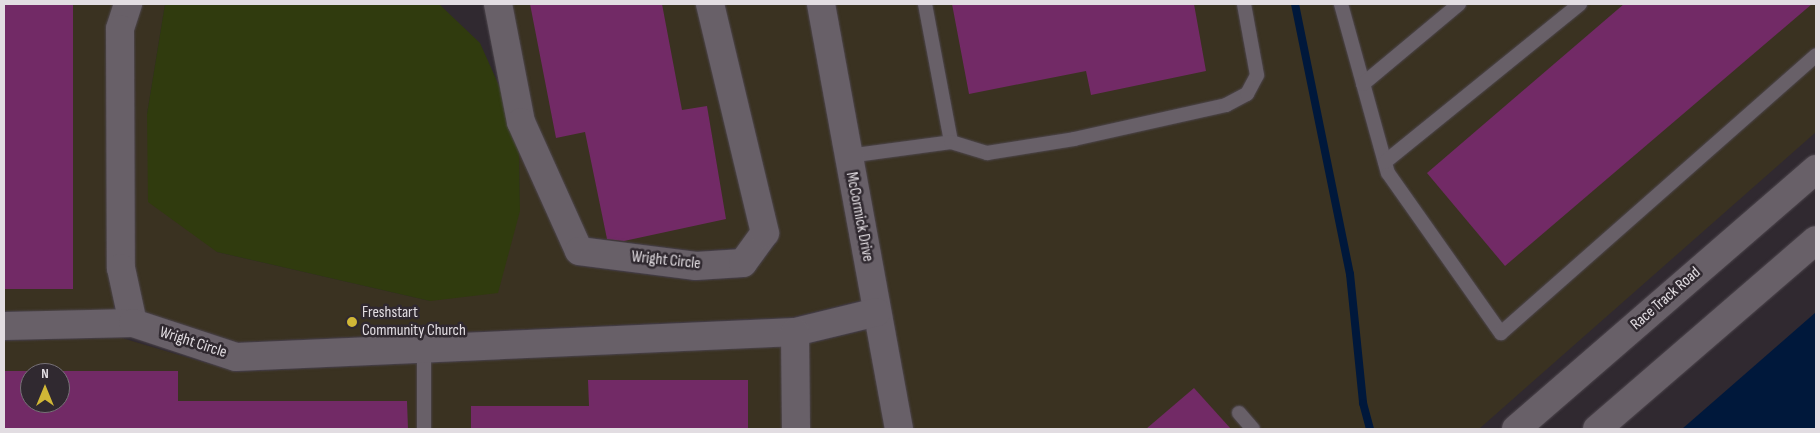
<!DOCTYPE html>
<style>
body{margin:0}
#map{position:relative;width:1820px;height:433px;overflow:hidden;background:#302930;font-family:"Sofia Sans Condensed",sans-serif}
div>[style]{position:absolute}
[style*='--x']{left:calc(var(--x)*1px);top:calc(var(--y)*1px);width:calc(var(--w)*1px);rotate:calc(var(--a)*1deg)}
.industrial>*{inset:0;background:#3a3221;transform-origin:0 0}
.green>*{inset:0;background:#303b0e}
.water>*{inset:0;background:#00183b}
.stream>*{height:8px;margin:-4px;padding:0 4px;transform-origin:4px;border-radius:4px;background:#00183b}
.building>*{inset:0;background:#722a66;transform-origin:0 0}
.roads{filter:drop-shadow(0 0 1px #4d464d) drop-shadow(0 0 1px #4d464d)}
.lane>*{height:14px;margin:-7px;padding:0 7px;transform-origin:7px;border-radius:7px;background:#686068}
.street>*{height:28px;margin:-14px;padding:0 14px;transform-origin:14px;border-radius:14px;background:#686068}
.secondary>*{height:28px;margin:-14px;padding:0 14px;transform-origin:14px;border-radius:14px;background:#686068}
.dots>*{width:14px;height:14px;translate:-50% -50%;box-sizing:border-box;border:2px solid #302930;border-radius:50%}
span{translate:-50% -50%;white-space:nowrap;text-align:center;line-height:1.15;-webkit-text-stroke:5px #302930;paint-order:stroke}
.street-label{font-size:16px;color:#e2dde2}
.poi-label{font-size:16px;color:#e2dde2}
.left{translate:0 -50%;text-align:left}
.frame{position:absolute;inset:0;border:5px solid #e2dde2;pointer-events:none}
.north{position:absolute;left:20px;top:363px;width:50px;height:50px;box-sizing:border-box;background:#302930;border:1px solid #777177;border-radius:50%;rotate:0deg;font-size:14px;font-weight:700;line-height:20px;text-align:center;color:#e2dde2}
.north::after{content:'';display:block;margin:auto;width:18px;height:22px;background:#d1b736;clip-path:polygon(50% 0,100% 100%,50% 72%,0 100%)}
</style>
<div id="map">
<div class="industrial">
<i style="left:4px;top:4px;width:110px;height:307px"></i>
<i style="clip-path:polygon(142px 4px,165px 4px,147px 114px,217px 252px,430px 301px,520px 211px,519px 152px,567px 258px,577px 266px,694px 281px,743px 278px,753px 273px,776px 243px,778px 229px,724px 4px,807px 4px,862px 300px,793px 317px,237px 342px,145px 312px,134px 266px,133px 32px)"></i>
<i style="clip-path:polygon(511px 4px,697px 4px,751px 229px,737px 248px,696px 251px,588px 237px,533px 117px)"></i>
<i style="clip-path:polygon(834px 4px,1816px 4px,1816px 132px,1479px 429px,913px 429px)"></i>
<i style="clip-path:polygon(867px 330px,885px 429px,810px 429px,808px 344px)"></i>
<i style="clip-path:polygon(evenodd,122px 338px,236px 372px,782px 347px,783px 429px,4px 429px,4px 341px,122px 338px,30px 373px,60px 373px,60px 403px,30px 403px,30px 373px)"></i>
</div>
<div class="green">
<i style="clip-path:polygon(165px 4px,439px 4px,480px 43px,501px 90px,519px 152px,520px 211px,498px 293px,430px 301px,217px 252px,148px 202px,147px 114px)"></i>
</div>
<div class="water">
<i style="clip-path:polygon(1816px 312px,1816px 429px,1682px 429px)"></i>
</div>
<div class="stream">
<i style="--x:1295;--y:4;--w:276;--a:78.5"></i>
<i style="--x:1350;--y:274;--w:130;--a:84.2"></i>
<i style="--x:1363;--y:403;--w:27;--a:75"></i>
</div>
<div class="building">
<i style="left:4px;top:4px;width:69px;height:285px"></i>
<i style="clip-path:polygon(530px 4px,662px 4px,682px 110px,707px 106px,726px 219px,624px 241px,607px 239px,585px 132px,556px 138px)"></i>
<i style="clip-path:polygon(952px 4px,1194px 4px,1206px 71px,1091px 95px,1086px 71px,969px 94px)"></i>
<i style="clip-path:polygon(1624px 4px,1812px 4px,1505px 266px,1427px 173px)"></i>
<i style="clip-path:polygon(evenodd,5px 371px,178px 371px,178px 401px,407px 401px,408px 429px,5px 429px,5px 371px,30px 373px,60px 373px,60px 403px,30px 403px,30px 373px)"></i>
<i style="clip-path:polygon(588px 380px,748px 380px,748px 429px,471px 429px,471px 406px,589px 406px)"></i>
<i style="clip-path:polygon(1194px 388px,1231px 429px,1146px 429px)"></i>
</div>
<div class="roads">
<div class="lane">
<i style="--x:925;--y:4;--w:140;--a:79.3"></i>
<i style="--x:1341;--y:4;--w:175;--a:74.5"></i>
<i style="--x:1388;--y:173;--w:196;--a:54.8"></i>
<i style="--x:1501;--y:333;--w:420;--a:-41.4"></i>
<i style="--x:1363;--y:84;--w:125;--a:-39.8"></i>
<i style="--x:848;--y:156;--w:104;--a:-7.7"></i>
<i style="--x:951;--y:142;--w:38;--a:17"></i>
<i style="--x:987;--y:153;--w:88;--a:-9.1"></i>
<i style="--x:1074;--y:139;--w:156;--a:-12.6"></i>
<i style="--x:1226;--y:105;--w:24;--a:-28"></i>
<i style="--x:1247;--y:94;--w:21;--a:-62"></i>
<i style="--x:1257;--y:75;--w:72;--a:-100.4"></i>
<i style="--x:1385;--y:162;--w:251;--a:-39"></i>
<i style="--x:424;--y:348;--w:81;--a:90"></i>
<i style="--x:1239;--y:413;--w:21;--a:49"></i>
</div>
<div class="street">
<i style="--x:128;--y:4;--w:26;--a:108"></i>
<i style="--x:120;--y:29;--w:239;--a:89.8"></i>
<i style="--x:121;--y:268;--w:56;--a:77.7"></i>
<i style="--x:498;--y:4;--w:120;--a:79"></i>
<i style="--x:521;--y:122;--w:141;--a:65.8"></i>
<i style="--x:579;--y:251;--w:118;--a:7.3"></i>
<i style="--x:696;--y:266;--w:47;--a:-3.7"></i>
<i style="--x:743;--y:263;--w:37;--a:-54"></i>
<i style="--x:765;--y:233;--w:236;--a:-103.5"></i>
<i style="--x:821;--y:4;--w:432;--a:79.6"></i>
<i style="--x:4;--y:326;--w:129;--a:-1.3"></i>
<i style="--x:133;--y:323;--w:108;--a:18.3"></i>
<i style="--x:236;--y:357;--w:560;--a:-2.56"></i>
<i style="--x:795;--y:332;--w:84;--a:-13.7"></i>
<i style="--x:795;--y:332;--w:97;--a:89.4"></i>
</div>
<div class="secondary">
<i style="--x:1516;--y:429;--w:397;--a:-40.9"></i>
<i style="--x:1597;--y:429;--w:289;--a:-40.8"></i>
</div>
</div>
<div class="dots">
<i style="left:352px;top:322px;background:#d1b736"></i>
</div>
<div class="street-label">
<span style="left:859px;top:217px;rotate:79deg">McCormick Drive</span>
<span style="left:666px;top:261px;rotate:6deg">Wright Circle</span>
<span style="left:1666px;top:299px;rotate:-41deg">Race Track Road</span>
<span style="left:193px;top:343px;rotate:18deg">Wright Circle</span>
</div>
<div class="poi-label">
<span class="left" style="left:362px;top:322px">Freshstart<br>Community Church</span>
</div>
<div class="frame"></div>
<div class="north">N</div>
</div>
